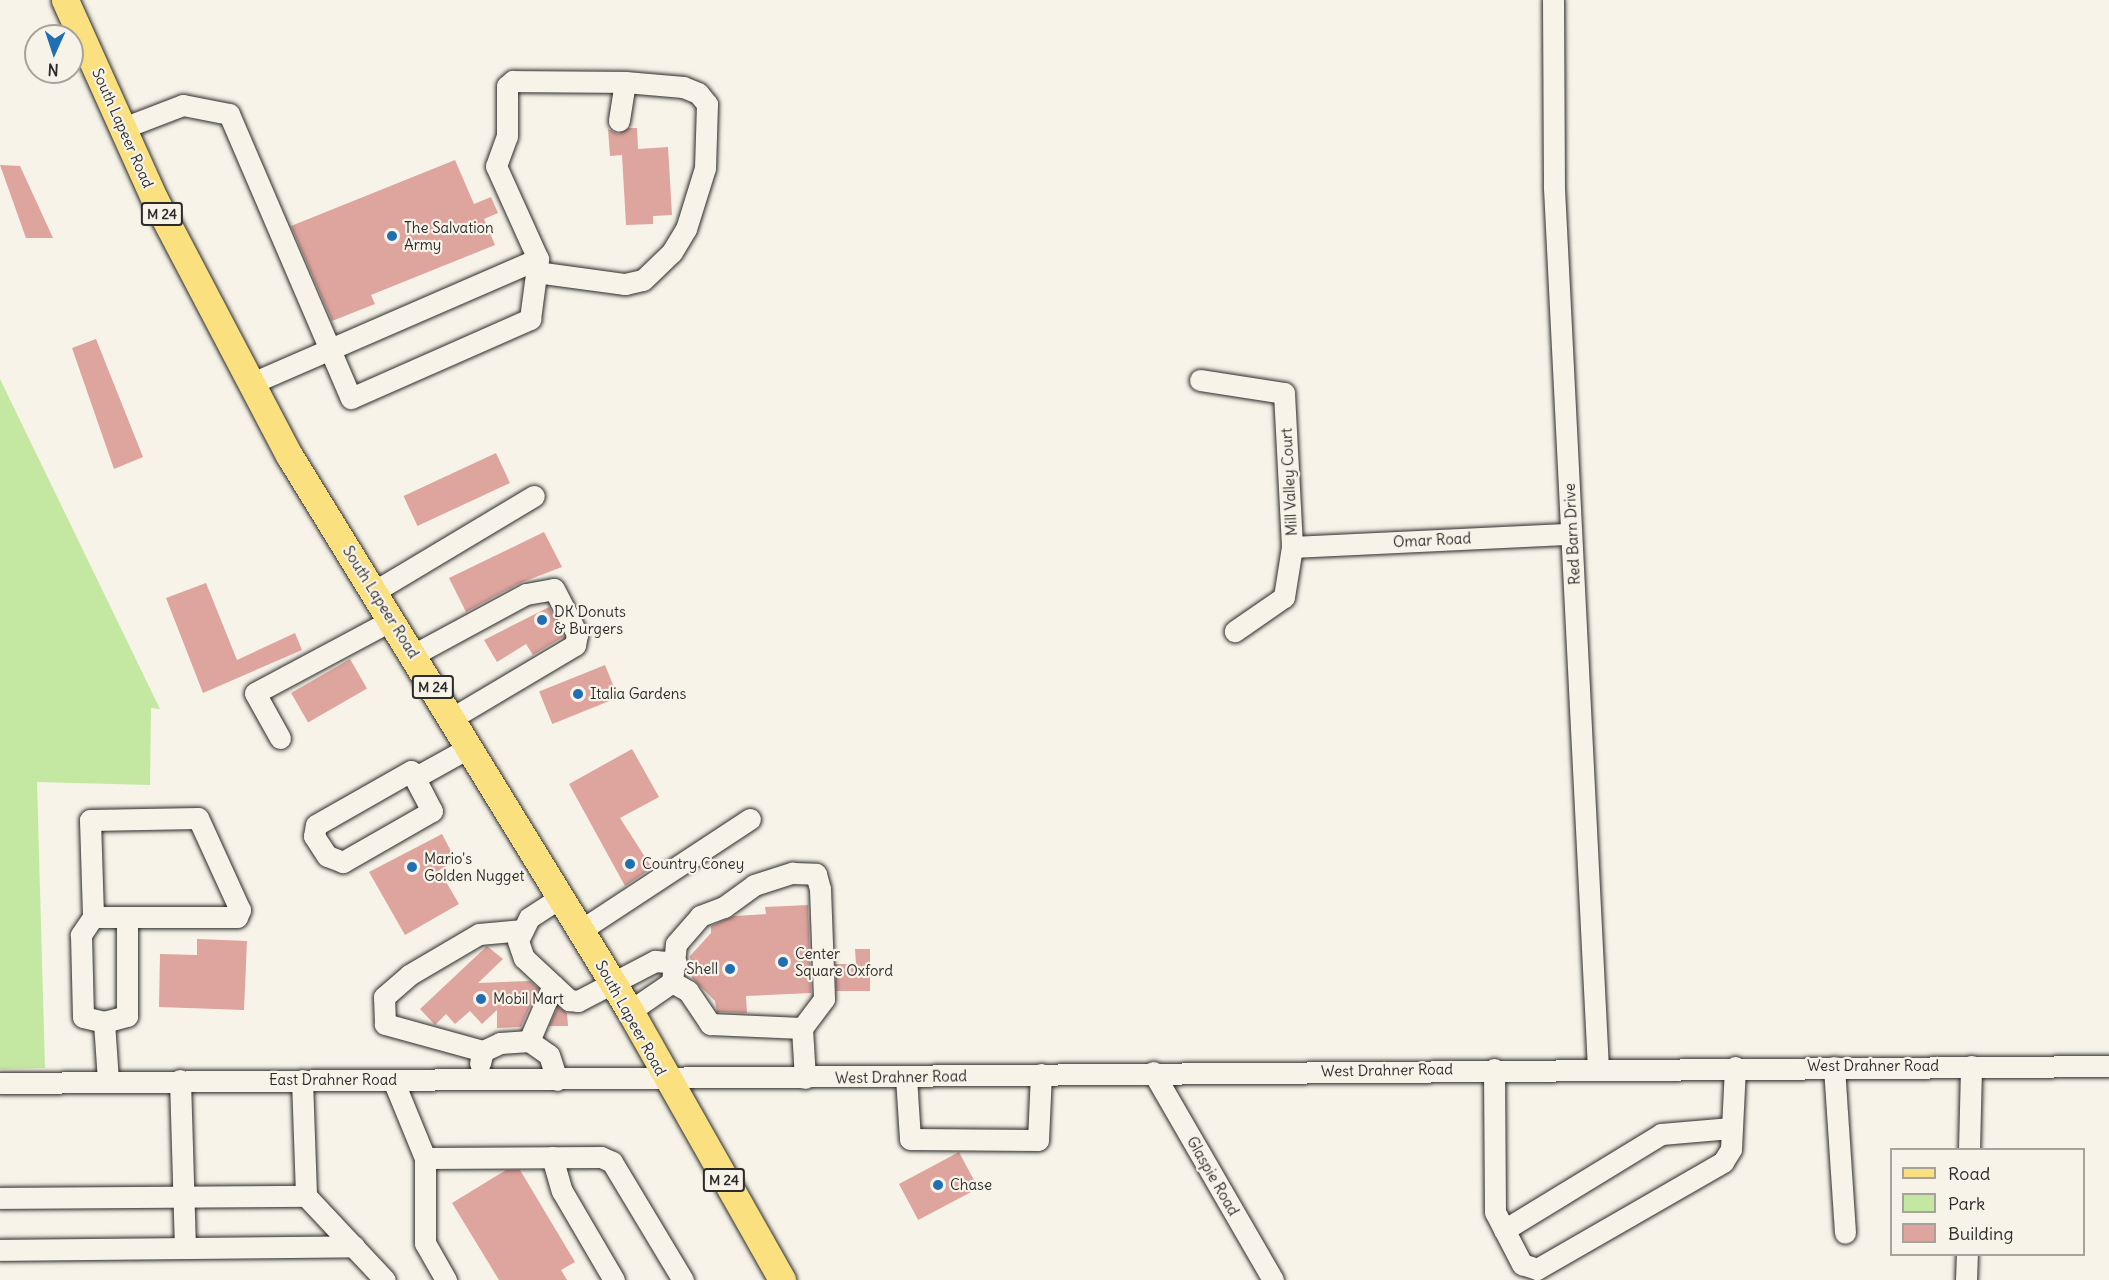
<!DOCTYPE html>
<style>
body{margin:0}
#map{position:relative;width:2109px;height:1280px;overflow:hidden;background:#f7f3e8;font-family:Delius,sans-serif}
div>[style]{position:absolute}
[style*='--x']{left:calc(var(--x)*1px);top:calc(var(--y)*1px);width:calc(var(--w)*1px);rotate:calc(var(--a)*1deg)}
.green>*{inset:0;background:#c4e8a2}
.building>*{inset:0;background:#dea49e;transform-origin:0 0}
.roads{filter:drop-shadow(0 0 2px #2b2b2b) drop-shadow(0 0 2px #2b2b2b)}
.minor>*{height:21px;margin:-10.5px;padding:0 10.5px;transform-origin:10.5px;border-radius:10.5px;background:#f7f3e8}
.major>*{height:27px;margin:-13.5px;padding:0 13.5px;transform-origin:13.5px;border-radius:13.5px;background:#fbe080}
.dots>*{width:16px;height:16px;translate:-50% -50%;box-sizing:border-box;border:3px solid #f7f3e8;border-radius:50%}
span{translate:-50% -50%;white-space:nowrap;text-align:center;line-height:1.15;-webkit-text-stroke:4.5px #f7f3e8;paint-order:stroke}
.shield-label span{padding:2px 4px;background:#f7f3e8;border:2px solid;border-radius:4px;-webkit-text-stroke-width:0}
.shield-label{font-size:14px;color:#2b2b2b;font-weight:700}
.street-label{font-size:15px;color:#2b2b2b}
.poi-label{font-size:15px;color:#2b2b2b}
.left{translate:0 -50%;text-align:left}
.right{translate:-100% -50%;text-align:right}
.legend{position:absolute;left:1890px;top:1148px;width:195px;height:108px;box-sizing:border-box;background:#f7f3e8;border:2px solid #a5a39c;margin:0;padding:8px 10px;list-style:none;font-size:18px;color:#2b2b2b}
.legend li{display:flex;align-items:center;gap:12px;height:30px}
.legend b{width:30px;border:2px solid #a5a39c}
.north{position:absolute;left:24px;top:24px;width:60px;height:60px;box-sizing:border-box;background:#f7f3e8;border:2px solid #a5a39c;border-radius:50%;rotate:183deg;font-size:16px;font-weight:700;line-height:24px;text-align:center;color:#2b2b2b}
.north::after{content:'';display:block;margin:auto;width:21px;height:27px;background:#1f6fb2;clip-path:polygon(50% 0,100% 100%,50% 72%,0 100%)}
</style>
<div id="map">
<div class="green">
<i style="clip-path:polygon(0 379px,160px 709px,151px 708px,150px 785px,37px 782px,45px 1068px,0 1069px)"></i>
</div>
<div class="building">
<i style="clip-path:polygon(629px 128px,637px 128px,638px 149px,668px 147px,672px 215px,653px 216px,653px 224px,626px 225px,622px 155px,610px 156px,608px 129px,618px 134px)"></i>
<i style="clip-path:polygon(455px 160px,474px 204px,491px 197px,498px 213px,484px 219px,495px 245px,371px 295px,375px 304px,332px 321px,291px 226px)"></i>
<i style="clip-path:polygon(0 165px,20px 166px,53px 238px,26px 238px)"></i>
<i style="clip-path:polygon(96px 339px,143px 457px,114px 469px,72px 348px)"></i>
<i style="left:496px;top:453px;width:33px;height:102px;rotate:65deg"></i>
<i style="clip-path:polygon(544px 532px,562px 567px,520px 583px,466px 612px,449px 578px)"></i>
<i style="clip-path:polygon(206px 583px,237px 660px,295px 633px,302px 650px,203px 693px,166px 598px)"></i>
<i style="clip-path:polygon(549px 607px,563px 637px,533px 655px,526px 644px,497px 662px,484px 640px)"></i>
<i style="left:350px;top:659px;width:34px;height:68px;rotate:60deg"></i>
<i style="left:605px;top:665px;width:35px;height:71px;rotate:68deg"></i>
<i style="clip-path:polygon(632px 749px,659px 797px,620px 818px,652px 868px,625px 886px,569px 784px)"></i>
<i style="clip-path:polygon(442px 834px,456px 861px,439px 870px,459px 904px,405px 935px,369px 872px)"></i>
<i style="clip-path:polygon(808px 905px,811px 993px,746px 996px,747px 1013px,717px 1012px,715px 1001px,692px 978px,690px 956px,711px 933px,711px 926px,734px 916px,766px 914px,765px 907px)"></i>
<i style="clip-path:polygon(197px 939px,247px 941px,244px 1010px,159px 1007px,160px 954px,197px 955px)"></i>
<i style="clip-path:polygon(487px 946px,503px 959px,478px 983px,530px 981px,538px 988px,521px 1027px,497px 1028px,497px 1010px,482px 1024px,470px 1011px,455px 1024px,446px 1014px,435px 1025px,420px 1009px)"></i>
<i style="clip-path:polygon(855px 949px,870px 949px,870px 991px,836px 991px,835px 964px,856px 964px)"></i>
<i style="clip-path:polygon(558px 1007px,567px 1013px,568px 1026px,549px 1026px)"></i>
<i style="left:959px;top:1152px;width:41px;height:68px;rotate:62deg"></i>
<i style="clip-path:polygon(506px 1170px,520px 1170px,575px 1262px,561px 1270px,567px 1280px,499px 1280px,452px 1203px)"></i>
</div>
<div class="roads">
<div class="minor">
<i style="--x:1553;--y:0;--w:188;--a:89.7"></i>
<i style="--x:1554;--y:188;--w:881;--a:87.14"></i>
<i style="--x:123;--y:128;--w:64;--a:-21"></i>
<i style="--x:183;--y:105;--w:47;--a:11.1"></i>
<i style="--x:229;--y:114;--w:309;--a:66.8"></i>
<i style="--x:351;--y:398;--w:196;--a:-23.8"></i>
<i style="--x:530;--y:319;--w:61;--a:-82.4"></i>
<i style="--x:536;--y:272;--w:90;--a:7.7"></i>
<i style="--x:625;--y:284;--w:18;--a:-13"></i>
<i style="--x:643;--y:280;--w:40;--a:-44"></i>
<i style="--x:672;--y:252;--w:27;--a:-59"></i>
<i style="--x:686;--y:229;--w:64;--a:-72.7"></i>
<i style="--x:705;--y:168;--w:64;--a:-88.2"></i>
<i style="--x:707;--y:104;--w:14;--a:-129"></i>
<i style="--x:698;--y:93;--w:16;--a:-158"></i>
<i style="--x:683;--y:87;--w:58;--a:-175.1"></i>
<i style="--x:625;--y:82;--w:39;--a:99"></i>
<i style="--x:1200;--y:380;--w:85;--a:8.8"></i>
<i style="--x:1284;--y:393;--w:154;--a:87"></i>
<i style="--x:1292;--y:547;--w:51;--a:99.1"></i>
<i style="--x:1284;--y:597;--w:60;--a:145.2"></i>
<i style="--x:250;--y:384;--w:314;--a:-23.5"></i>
<i style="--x:538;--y:259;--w:102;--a:-114.3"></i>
<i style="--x:496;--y:166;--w:32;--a:-70"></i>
<i style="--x:507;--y:136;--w:50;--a:-90"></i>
<i style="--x:507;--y:86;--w:8;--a:-40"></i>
<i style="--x:513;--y:81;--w:112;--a:0.5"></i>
<i style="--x:1292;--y:547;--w:279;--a:-2.7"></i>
<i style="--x:375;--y:591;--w:185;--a:-30.9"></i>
<i style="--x:413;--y:655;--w:128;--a:-28.4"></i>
<i style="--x:526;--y:594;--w:28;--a:-10"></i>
<i style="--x:554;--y:589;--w:51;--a:62.9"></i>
<i style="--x:577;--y:634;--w:11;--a:100"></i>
<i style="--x:575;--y:645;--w:143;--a:149.3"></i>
<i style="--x:280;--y:738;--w:51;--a:-119.1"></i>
<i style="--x:255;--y:693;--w:155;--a:-28.1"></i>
<i style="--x:411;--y:771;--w:45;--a:62.3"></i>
<i style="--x:432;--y:811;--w:103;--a:150.2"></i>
<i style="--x:343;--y:862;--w:17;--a:-159"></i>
<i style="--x:327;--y:856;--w:24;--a:-123"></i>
<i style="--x:314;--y:836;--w:11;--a:-80"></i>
<i style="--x:316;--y:825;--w:109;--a:-29.6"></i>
<i style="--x:416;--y:777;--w:62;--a:-29.1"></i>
<i style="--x:561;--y:897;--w:38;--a:147"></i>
<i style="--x:529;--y:918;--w:25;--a:116"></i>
<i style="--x:518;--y:941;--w:18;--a:71"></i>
<i style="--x:524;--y:958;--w:62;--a:43"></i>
<i style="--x:569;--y:1000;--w:9;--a:6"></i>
<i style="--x:578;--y:1001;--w:87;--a:-27.5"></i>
<i style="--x:655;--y:961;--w:21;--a:5"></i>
<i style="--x:93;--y:917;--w:144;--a:0"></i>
<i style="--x:237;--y:917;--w:8;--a:-67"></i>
<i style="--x:240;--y:910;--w:101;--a:-114.5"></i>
<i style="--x:198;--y:818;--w:108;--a:178.9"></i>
<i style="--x:90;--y:820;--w:97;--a:88.2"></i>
<i style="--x:93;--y:917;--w:22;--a:124"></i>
<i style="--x:81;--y:935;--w:82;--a:88.6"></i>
<i style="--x:83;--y:1017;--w:22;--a:13"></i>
<i style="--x:104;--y:1022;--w:59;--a:86.1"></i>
<i style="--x:581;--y:930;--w:202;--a:-33.3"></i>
<i style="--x:672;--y:982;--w:18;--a:29"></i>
<i style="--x:688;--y:991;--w:40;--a:56"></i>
<i style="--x:710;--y:1024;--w:92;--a:2.5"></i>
<i style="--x:630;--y:1011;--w:51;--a:-34.6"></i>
<i style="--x:672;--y:982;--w:38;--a:-84"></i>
<i style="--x:676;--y:944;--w:37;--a:-49"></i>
<i style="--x:700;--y:916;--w:26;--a:-21"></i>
<i style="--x:724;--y:907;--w:37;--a:-36"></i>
<i style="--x:754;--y:885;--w:40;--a:-18"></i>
<i style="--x:792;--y:873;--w:24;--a:2"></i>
<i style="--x:816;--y:874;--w:16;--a:75"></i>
<i style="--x:820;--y:889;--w:110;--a:87.9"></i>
<i style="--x:824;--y:999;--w:36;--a:127"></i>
<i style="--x:802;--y:1028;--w:50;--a:86.6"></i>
<i style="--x:104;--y:1022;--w:24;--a:-15"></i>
<i style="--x:127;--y:1016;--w:99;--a:-90"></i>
<i style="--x:529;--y:1041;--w:61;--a:-66.8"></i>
<i style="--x:483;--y:1051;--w:102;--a:-164.6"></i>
<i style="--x:385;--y:1024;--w:27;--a:-92"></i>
<i style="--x:384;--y:997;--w:33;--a:-41"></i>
<i style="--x:409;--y:975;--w:81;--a:-30.4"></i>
<i style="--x:479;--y:934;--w:44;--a:-5.2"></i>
<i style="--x:480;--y:1063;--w:12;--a:-76"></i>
<i style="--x:483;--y:1051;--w:19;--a:-25"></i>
<i style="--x:500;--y:1043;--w:29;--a:-4"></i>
<i style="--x:529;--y:1041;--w:24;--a:35"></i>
<i style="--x:549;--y:1055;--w:26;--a:72"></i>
<i style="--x:1834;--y:1067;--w:166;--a:86.2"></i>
<i style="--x:1494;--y:1069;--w:143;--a:89.6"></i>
<i style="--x:1495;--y:1212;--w:59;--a:62.6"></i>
<i style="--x:1522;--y:1264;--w:16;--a:18"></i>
<i style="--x:1537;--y:1269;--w:215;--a:-29.9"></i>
<i style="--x:1723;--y:1162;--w:15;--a:-58"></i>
<i style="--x:1731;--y:1149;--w:82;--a:-87.2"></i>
<i style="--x:1153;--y:1072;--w:240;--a:60"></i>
<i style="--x:906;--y:1077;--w:62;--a:86.3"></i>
<i style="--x:910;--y:1139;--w:128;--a:0.4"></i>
<i style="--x:1038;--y:1140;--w:66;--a:-87.4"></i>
<i style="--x:180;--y:1080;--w:168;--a:88.3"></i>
<i style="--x:302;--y:1080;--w:116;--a:88"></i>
<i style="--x:306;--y:1196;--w:115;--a:46.8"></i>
<i style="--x:393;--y:1080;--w:84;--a:67.7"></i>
<i style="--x:425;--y:1158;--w:85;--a:90"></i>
<i style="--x:425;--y:1243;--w:43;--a:60.4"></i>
<i style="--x:0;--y:1083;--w:2109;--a:-0.46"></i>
<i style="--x:1969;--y:1150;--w:84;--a:-88.6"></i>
<i style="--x:552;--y:1157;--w:35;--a:74"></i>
<i style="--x:562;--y:1191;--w:103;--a:59.7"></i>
<i style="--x:425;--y:1158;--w:176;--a:-0.3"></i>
<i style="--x:601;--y:1157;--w:12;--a:24"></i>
<i style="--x:612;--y:1162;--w:138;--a:59"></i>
<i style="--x:0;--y:1198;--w:306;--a:-0.4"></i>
<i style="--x:1504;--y:1230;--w:184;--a:-31.4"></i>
<i style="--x:1661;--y:1134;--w:70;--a:-4.9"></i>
<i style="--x:0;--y:1250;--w:354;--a:-0.6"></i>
<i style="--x:1966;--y:1280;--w:26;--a:-88"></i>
</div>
<div class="major">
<i style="--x:65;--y:0;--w:219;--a:65.8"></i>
<i style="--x:155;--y:200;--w:288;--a:62.3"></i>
<i style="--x:289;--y:455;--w:652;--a:58.48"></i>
<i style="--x:630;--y:1011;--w:309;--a:60.5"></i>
</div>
</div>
<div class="dots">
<i style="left:392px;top:236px;background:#1f6fb2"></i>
<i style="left:542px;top:620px;background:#1f6fb2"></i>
<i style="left:578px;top:694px;background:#1f6fb2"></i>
<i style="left:630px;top:864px;background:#1f6fb2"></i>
<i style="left:412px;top:867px;background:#1f6fb2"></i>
<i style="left:783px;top:962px;background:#1f6fb2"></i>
<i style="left:730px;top:969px;background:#1f6fb2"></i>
<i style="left:481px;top:999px;background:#1f6fb2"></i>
<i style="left:938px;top:1185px;background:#1f6fb2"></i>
</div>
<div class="shield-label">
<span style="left:162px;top:214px">M 24</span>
<span style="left:433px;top:687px">M 24</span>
<span style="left:724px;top:1180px">M 24</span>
</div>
<div class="street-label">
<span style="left:123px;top:128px;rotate:66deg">South Lapeer Road</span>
<span style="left:1289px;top:482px;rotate:-93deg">Mill Valley Court</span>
<span style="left:1572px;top:534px;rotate:-93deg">Red Barn Drive</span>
<span style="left:1432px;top:540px;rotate:-3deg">Omar Road</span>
<span style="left:381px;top:602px;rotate:58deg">South Lapeer Road</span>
<span style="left:631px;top:1018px;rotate:61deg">South Lapeer Road</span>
<span style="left:1873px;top:1066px">West Drahner Road</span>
<span style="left:1387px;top:1070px;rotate:-1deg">West Drahner Road</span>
<span style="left:901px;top:1077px;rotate:-1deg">West Drahner Road</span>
<span style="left:333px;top:1080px">East Drahner Road</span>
<span style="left:1213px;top:1176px;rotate:60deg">Glaspie Road</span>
</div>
<div class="poi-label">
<span class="left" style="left:404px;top:236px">The Salvation<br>Army</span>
<span class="left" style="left:554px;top:620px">DK Donuts<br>&amp; Burgers</span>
<span class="left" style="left:590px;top:694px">Italia Gardens</span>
<span class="left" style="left:424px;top:867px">Mario's<br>Golden Nugget</span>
<span class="left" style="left:642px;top:864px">Country Coney</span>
<span class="left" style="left:795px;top:962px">Center<br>Square Oxford</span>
<span class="right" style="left:718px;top:969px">Shell</span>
<span class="left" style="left:493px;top:999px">Mobil Mart</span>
<span class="left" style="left:950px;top:1185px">Chase</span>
</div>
<ul class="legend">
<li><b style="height:8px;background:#fbe080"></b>Road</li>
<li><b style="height:16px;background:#c4e8a2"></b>Park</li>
<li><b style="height:16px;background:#dea49e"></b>Building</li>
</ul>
<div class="north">N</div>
</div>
